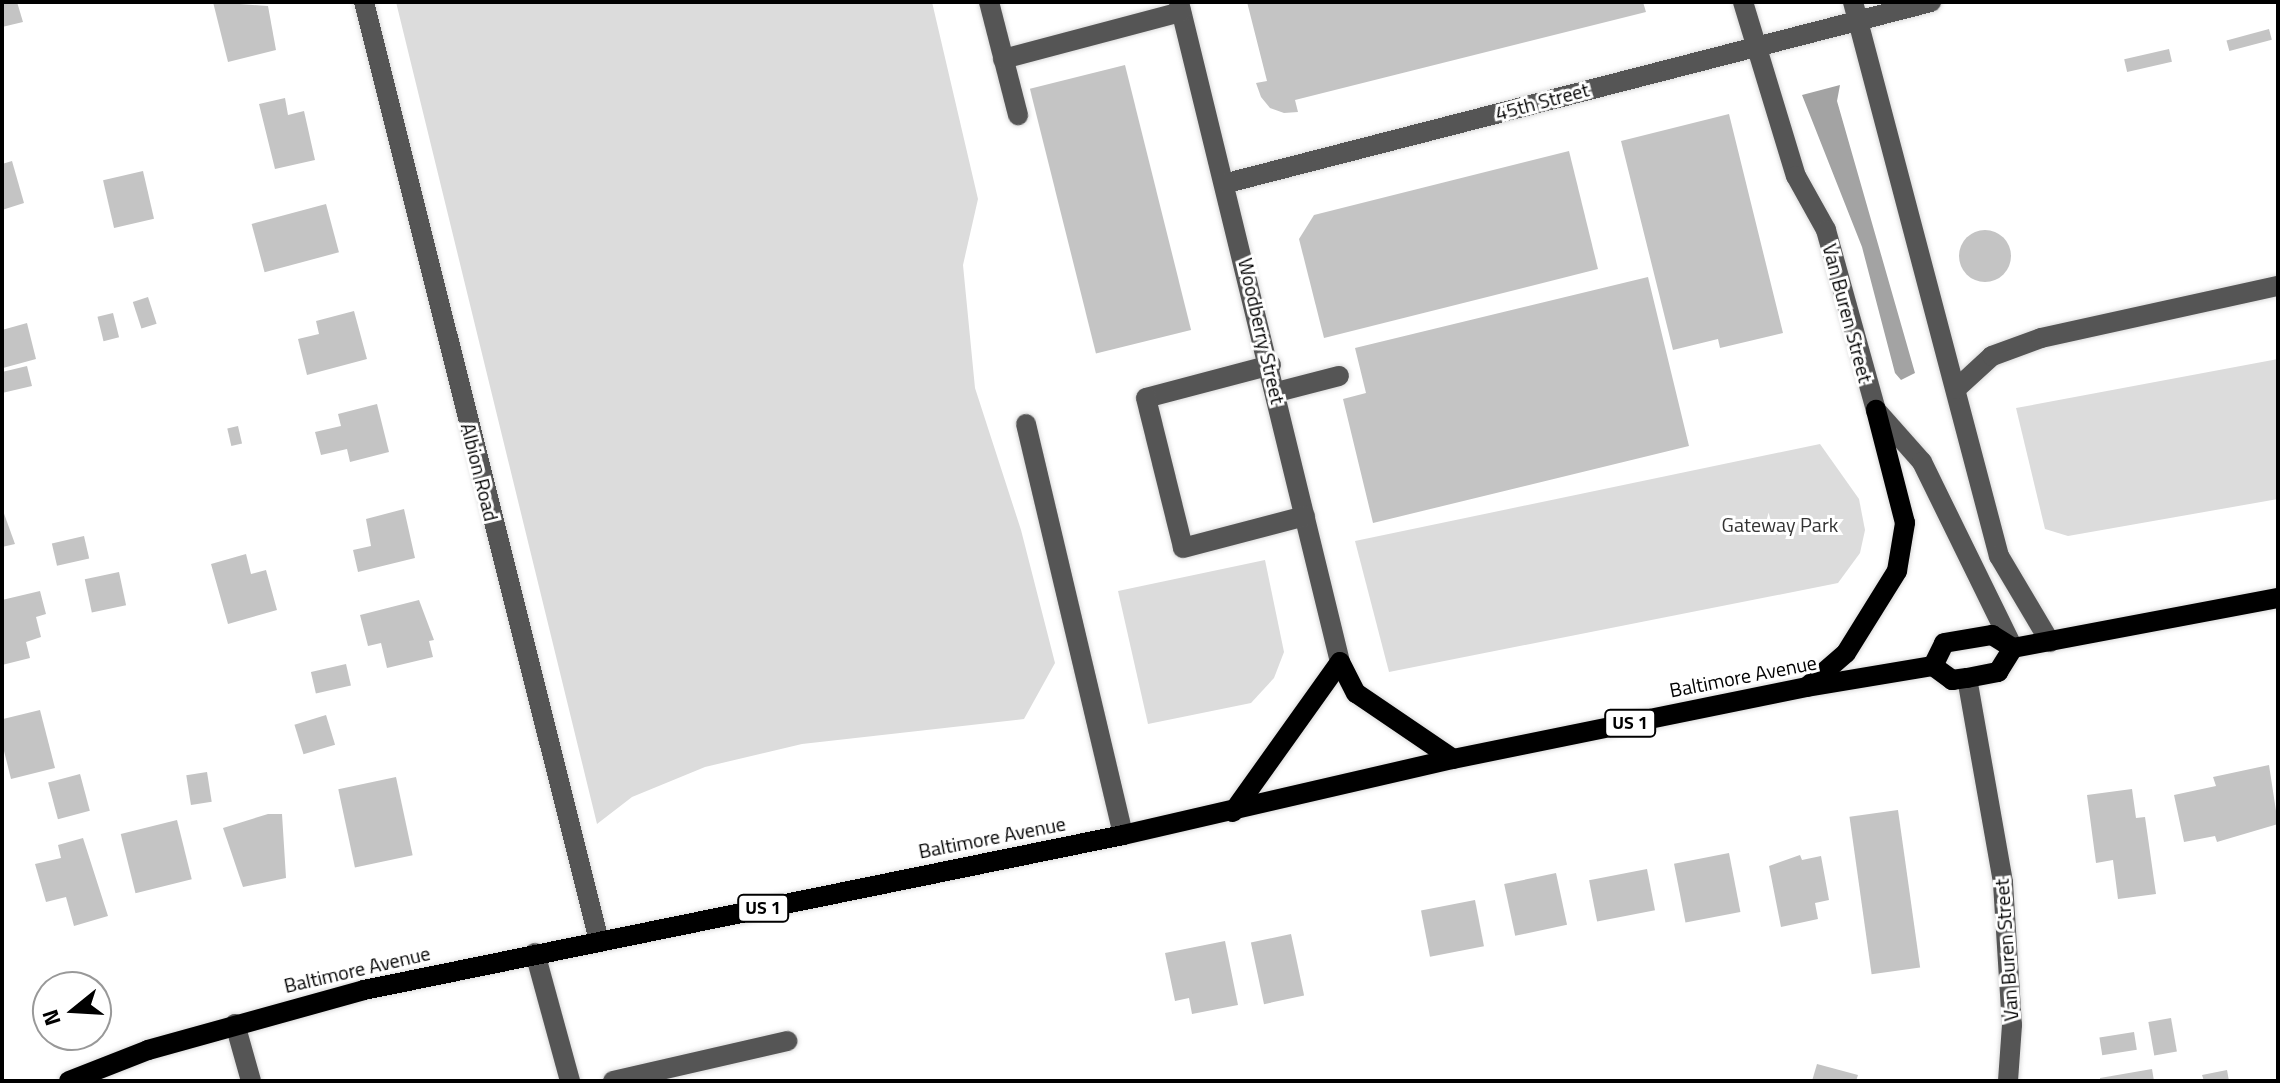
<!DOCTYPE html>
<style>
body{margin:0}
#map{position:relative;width:2280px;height:1083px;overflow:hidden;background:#fff;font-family:"Titillium Web",sans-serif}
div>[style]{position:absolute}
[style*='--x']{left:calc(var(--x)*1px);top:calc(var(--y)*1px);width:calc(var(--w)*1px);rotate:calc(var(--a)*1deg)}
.green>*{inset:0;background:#dcdcdc}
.water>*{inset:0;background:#a3a3a3}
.building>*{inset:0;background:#c4c4c4;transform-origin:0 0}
.round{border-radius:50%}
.roads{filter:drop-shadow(0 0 2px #dbdbdb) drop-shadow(0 0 2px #dbdbdb)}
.minor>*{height:20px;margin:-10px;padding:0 10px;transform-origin:10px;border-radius:10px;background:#555}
.major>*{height:20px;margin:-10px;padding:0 10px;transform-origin:10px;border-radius:10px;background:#000}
span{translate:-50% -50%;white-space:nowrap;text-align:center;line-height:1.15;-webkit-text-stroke:6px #fff;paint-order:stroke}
.shield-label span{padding:2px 6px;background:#fff;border:2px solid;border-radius:6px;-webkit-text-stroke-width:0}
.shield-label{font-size:18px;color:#000;font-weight:700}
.street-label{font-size:20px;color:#000}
.park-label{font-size:20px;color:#333}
.frame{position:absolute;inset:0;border:4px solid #000;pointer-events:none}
.north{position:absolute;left:32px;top:971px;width:80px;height:80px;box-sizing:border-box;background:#fff;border:2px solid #999;border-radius:50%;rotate:252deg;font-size:22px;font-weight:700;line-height:32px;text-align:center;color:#000}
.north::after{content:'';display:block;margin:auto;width:28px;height:36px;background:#000;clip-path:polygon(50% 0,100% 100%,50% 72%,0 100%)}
</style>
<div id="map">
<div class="green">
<i style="clip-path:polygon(396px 2px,932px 2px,978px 199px,963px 265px,975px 388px,1021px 530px,1055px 663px,1024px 719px,802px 744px,705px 767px,632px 797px,597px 824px)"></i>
<i style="clip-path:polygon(2278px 359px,2278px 499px,2068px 536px,2045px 529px,2016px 408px)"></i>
<i style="clip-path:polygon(1820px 444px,1859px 499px,1865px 530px,1860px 553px,1838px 583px,1389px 672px,1355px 541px)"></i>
<i style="clip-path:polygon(1265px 560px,1284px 652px,1274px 678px,1251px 703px,1148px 724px,1118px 591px)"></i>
</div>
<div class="water">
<i style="clip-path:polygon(1840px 85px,1837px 101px,1915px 373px,1901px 380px,1895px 373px,1862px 247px,1802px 95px)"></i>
</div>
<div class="building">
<i style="clip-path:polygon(2px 2px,17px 2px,23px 22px,2px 27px)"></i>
<i style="clip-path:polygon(213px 2px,268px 6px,276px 50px,228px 62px)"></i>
<i style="clip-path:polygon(1247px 2px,1643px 2px,1646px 12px,1295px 100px,1298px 112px,1284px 113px,1270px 108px,1261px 97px,1256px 83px,1267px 81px)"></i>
<i style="left:2269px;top:29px;width:11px;height:44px;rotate:75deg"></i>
<i style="left:2169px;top:49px;width:13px;height:46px;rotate:77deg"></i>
<i style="left:1125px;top:65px;width:273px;height:98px;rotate:76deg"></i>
<i style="clip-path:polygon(285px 98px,288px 115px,304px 111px,315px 160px,275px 169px,259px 104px)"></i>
<i style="clip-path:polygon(1729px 114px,1783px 333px,1720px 348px,1718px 339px,1673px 350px,1621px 141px)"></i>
<i style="clip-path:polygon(1569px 151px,1598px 269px,1324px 338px,1299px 239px,1314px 215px)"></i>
<i style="clip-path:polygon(12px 161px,24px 203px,2px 210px,2px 164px)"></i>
<i style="left:143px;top:171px;width:49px;height:41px;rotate:77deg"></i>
<i style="left:326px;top:204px;width:50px;height:77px;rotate:75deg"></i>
<i class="round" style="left:1959px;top:230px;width:52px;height:52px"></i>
<i style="clip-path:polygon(1648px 277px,1689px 446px,1373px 523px,1343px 399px,1366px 393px,1355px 348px)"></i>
<i style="left:148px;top:297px;width:28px;height:16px;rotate:72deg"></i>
<i style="clip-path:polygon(354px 311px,367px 359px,307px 375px,298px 339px,319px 334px,316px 321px)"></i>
<i style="left:113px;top:313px;width:25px;height:16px;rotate:76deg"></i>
<i style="clip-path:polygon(27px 323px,36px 359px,3px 368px,2px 330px)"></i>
<i style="clip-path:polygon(27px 366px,32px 386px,2px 393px,2px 372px)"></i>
<i style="clip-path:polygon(377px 404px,389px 452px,350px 462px,347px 449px,321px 455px,315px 432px,341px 426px,338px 414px)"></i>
<i style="left:238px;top:426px;width:18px;height:11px;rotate:77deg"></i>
<i style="clip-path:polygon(2px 508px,15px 544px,2px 547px)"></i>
<i style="clip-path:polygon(404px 509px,415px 558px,358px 572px,353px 550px,371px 546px,366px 519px)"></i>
<i style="left:84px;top:536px;width:23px;height:33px;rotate:77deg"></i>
<i style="clip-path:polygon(246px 554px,251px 574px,266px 570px,277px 610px,228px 624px,211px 564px)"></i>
<i style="left:119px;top:572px;width:34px;height:35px;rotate:78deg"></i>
<i style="clip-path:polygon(40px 591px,46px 614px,36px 617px,41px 637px,26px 642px,30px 658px,2px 665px,2px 600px)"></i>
<i style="clip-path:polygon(419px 600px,434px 640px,429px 641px,433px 657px,387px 668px,381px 643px,368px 646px,360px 615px)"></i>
<i style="left:346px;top:664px;width:22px;height:36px;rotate:77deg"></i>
<i style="clip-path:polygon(40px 710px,55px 768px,11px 779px,2px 743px,3px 719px)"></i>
<i style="left:326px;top:715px;width:31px;height:33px;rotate:73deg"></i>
<i style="clip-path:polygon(2269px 765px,2278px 824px,2217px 842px,2215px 836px,2184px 842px,2174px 795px,2216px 786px,2213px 777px)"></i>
<i style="left:207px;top:772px;width:30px;height:21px;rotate:81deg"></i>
<i style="left:80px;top:774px;width:38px;height:33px;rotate:75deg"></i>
<i style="left:396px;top:777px;width:80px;height:59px;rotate:78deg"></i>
<i style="clip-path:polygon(2132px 789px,2136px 818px,2145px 817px,2156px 894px,2118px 899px,2113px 860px,2096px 863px,2087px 795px)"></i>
<i style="left:1898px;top:810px;width:159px;height:49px;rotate:82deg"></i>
<i style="clip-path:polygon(268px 814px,282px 814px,286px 878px,243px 887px,223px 828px)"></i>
<i style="left:177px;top:820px;width:61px;height:58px;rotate:76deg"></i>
<i style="clip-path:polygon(83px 838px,108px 916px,74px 926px,66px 897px,46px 902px,35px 864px,61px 858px,58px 845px)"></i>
<i style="left:1729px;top:853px;width:60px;height:56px;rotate:79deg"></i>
<i style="clip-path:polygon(1800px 855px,1802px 860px,1821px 856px,1829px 900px,1815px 903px,1818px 919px,1781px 927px,1769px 866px)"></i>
<i style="left:1647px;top:869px;width:42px;height:59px;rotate:79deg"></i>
<i style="left:1556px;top:873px;width:53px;height:53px;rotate:78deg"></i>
<i style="left:1475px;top:900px;width:47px;height:55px;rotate:79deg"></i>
<i style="left:1291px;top:934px;width:63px;height:41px;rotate:78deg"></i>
<i style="clip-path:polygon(1225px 941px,1238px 1005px,1192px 1014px,1189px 998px,1175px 1001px,1165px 953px)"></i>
<i style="left:2171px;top:1018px;width:34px;height:23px;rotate:80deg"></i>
<i style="left:2134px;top:1032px;width:18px;height:35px;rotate:81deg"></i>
<i style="clip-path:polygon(1817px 1064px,1858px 1075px,1856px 1081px,1812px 1081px)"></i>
<i style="clip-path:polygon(2152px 1069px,2154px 1081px,2100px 1081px,2100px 1078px)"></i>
<i style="clip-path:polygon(2227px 1070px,2229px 1081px,2204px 1081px,2202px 1075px)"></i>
</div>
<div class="roads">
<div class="minor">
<i style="--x:364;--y:2;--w:968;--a:75.95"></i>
<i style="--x:989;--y:2;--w:117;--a:75.6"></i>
<i style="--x:1179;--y:2;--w:679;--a:76.29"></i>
<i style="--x:1743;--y:2;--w:182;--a:73.1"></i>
<i style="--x:1796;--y:176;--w:62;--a:60.9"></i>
<i style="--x:1826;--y:230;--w:187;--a:74.5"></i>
<i style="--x:1876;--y:410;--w:69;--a:48.5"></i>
<i style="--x:1922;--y:462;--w:207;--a:63.9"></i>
<i style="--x:1853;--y:2;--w:573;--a:75.24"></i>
<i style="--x:1999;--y:556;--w:100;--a:59.3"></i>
<i style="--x:1003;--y:59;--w:184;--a:-14.8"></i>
<i style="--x:1227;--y:183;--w:727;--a:-14.42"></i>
<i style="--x:1271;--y:365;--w:129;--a:165.2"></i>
<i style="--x:1146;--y:398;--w:154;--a:76.1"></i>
<i style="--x:1183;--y:548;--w:126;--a:-14.7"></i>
<i style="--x:1956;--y:389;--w:49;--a:-42.5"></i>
<i style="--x:1992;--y:356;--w:52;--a:-20.2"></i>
<i style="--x:2041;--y:338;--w:243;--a:-12.4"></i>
<i style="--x:1277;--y:392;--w:64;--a:-14.5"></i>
<i style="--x:1026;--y:424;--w:422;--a:76.7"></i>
<i style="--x:1967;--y:678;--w:208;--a:80"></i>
<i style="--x:2003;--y:883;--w:142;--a:86.4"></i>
<i style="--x:2012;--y:1025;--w:56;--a:94.1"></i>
<i style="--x:535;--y:953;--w:133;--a:74.7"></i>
<i style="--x:235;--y:1024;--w:59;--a:74.3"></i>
<i style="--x:613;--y:1081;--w:179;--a:-12.9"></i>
</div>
<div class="major">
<i style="--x:1933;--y:666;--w:25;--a:-64"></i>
<i style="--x:1944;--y:643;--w:49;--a:-9.5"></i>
<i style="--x:1992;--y:635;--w:25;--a:32"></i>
<i style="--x:2013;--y:648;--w:270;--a:-10.7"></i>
<i style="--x:1808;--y:686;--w:50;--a:-41"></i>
<i style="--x:1846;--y:653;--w:97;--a:-58.1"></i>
<i style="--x:1897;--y:571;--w:49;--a:-80.5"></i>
<i style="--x:1905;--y:523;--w:117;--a:-104.4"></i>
<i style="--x:1233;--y:812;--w:184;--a:-54.5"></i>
<i style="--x:1340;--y:662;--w:35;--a:63"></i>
<i style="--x:1356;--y:693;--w:117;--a:34.2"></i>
<i style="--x:69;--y:1081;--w:85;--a:-21.4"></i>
<i style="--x:148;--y:1050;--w:224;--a:-15.5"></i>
<i style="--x:364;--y:990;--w:775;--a:-11.54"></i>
<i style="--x:1123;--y:835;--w:339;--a:-13"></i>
<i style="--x:1453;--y:759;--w:361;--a:-11.5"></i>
<i style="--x:1807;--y:687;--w:128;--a:-9.5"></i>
<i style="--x:1933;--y:666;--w:24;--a:36"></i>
<i style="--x:1952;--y:680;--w:15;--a:-8"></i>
<i style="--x:1967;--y:678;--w:32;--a:-11"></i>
<i style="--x:1998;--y:672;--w:28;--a:-58"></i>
</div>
</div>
<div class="shield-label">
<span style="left:1630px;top:723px">US 1</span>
<span style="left:763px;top:908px">US 1</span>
</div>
<div class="street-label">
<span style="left:1542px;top:101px;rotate:-15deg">45th Street</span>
<span style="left:1848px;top:313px;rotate:75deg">Van Buren Street</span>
<span style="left:1262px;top:331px;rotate:77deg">Woodberry Street</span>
<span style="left:480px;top:472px;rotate:76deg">Albion Road</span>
<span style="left:1743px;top:676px;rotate:-11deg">Baltimore Avenue</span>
<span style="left:992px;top:837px;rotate:-11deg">Baltimore Avenue</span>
<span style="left:2006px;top:950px;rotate:-94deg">Van Buren Street</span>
<span style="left:357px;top:969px;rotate:-13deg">Baltimore Avenue</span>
</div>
<div class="park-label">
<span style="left:1780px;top:524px">Gateway Park</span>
</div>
<div class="frame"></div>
<div class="north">N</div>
</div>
